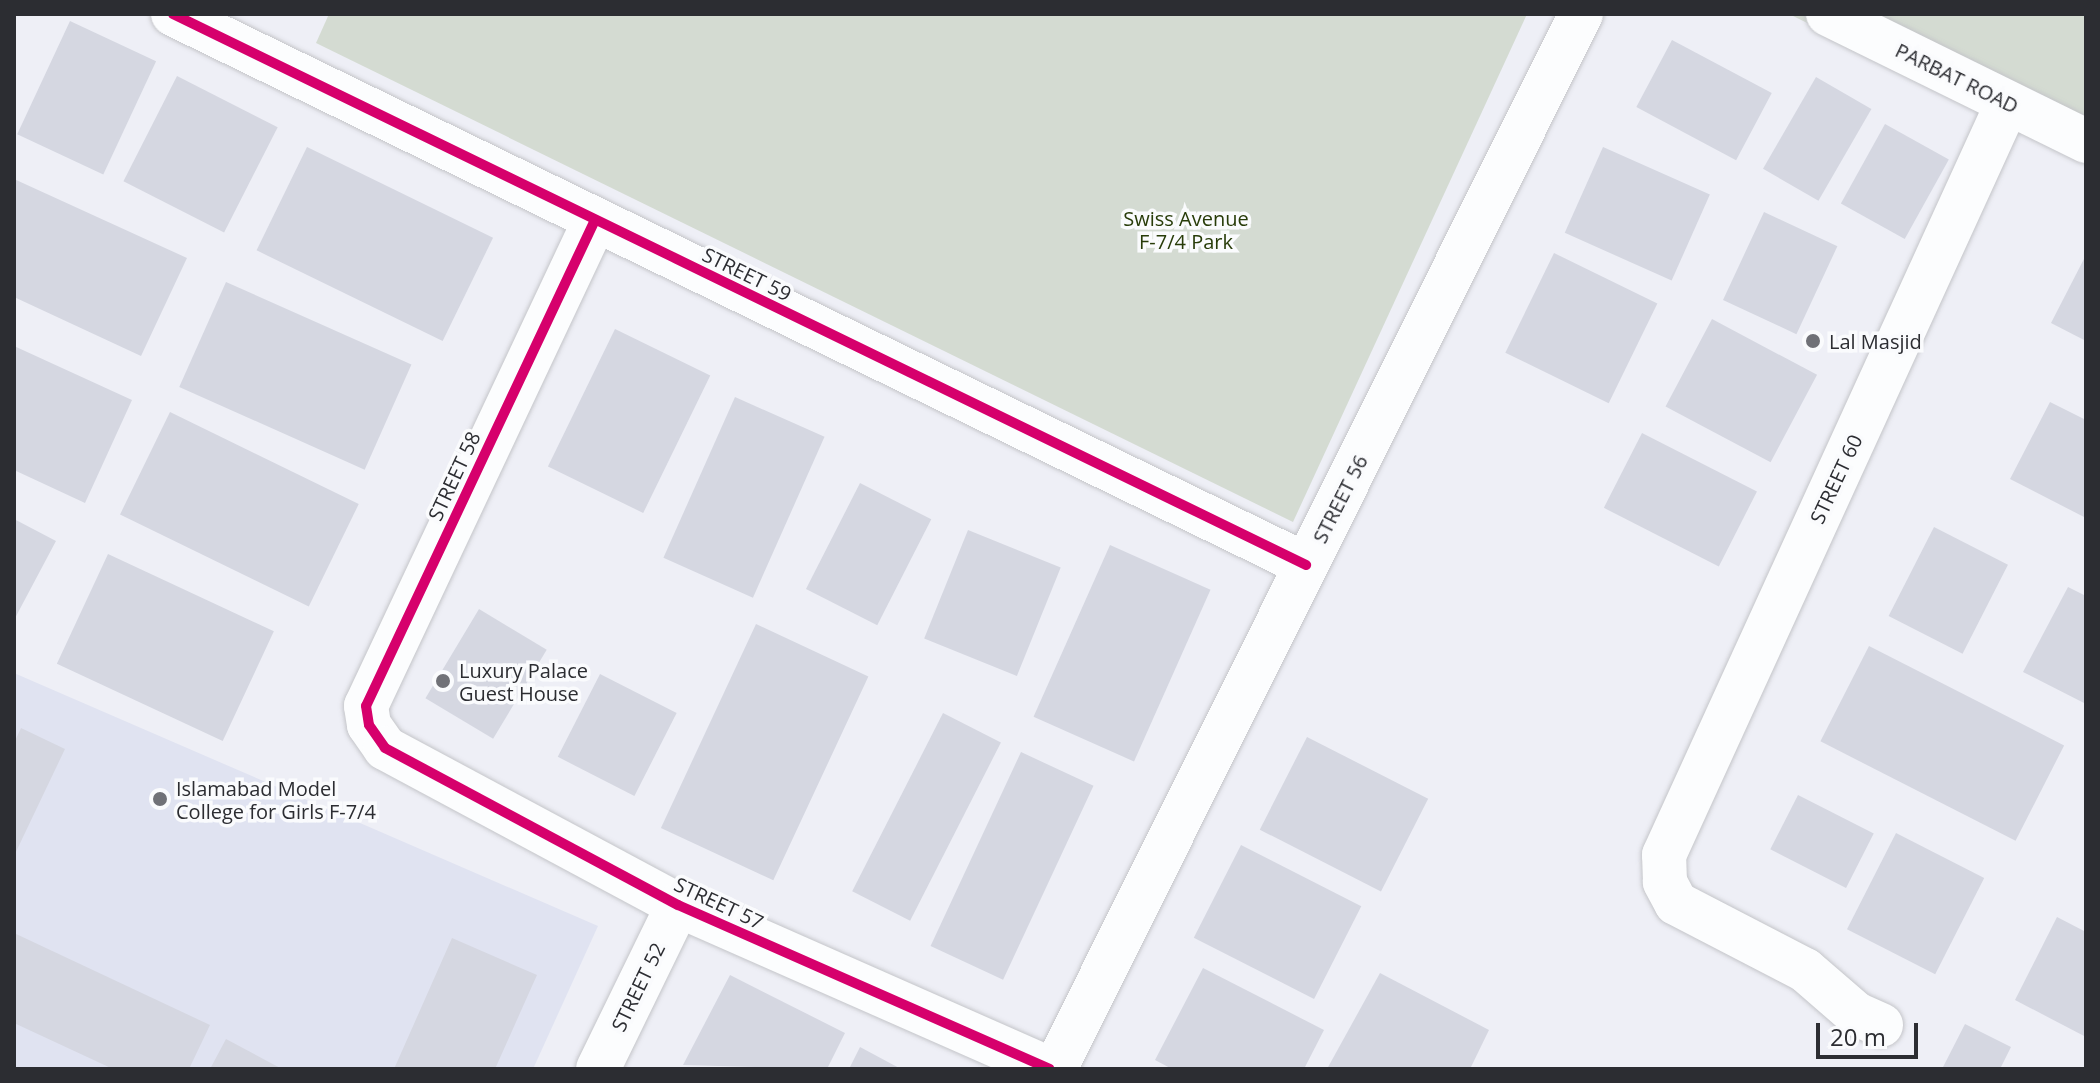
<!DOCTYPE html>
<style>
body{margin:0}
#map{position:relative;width:2100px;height:1083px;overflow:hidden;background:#eeeff6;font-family:"Open Sans",sans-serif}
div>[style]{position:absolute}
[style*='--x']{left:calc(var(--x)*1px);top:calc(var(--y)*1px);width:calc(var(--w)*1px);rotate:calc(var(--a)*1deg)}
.built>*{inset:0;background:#e0e3f1}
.green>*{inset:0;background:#d4dbd2}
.building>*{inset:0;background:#d5d7e1;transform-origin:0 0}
.roads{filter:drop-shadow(0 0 2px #c4c5c9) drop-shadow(0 0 2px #c4c5c9)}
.minor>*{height:44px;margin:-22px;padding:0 22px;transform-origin:22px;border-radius:22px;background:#fcfdfe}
.cycleway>*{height:10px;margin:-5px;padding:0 5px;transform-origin:5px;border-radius:5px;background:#d6006c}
.dots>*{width:22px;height:22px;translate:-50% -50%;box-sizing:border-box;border:4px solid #fafbfd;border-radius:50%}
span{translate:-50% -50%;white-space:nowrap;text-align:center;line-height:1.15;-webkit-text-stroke:7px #fafbfd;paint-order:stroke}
.street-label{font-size:20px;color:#2c2d32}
.park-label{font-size:20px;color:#283c09}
.poi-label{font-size:20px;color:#2c2d32}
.left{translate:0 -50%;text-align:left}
.frame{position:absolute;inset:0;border:16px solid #2c2d32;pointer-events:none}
.scale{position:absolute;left:1816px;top:1023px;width:102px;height:36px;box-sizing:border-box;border:4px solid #2c2d32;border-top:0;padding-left:10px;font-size:24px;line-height:28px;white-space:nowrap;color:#2c2d32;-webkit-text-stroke:6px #fafbfd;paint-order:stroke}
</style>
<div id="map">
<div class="built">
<i style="clip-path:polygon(14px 673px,598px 926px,533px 1069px,14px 1069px)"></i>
</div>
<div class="green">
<i style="clip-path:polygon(329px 14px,1527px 14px,1293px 522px,316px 43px)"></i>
<i style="clip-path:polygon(1789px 14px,2086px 14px,2086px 161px)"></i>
</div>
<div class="building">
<i style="left:70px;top:21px;width:95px;height:125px;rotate:25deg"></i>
<i style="left:1672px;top:40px;width:113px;height:76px;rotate:28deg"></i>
<i style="left:177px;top:76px;width:113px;height:118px;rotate:27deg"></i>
<i style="left:1816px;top:77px;width:64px;height:106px;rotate:30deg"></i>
<i style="left:1885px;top:124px;width:73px;height:91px;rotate:29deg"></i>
<i style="left:307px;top:147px;width:207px;height:115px;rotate:26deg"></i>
<i style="left:1603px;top:147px;width:117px;height:94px;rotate:24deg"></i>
<i style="clip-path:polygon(14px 179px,187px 258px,141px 356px,14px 297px)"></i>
<i style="left:1764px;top:212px;width:81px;height:97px;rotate:25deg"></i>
<i style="left:1554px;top:253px;width:115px;height:111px;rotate:26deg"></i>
<i style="clip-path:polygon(2086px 255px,2086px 341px,2051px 323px)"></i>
<i style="left:226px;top:282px;width:203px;height:115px;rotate:24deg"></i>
<i style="left:1712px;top:319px;width:119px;height:99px;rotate:28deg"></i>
<i style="left:615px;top:329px;width:106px;height:153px;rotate:26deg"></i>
<i style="clip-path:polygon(14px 346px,132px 400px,85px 503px,14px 470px)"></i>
<i style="left:735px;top:397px;width:98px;height:176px;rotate:24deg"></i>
<i style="clip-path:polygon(2050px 402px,2086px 420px,2086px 518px,2010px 479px)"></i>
<i style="left:170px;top:412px;width:210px;height:114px;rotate:26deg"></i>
<i style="left:1642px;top:433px;width:129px;height:84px;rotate:27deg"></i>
<i style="left:860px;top:483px;width:80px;height:119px;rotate:27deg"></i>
<i style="clip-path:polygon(14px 519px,56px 541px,14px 620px)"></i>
<i style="left:1934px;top:527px;width:83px;height:100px;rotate:27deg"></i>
<i style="left:968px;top:530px;width:100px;height:117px;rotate:22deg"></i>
<i style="left:1110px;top:545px;width:110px;height:188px;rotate:24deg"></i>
<i style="left:108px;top:554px;width:183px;height:121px;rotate:25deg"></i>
<i style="clip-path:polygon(2068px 587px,2086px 596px,2086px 704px,2023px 672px)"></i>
<i style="left:479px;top:609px;width:79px;height:104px;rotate:31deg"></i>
<i style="left:756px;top:624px;width:124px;height:225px;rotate:25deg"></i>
<i style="left:1869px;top:646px;width:219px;height:107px;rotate:27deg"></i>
<i style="left:600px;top:674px;width:86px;height:93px;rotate:27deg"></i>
<i style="left:943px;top:713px;width:65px;height:200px;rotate:27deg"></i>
<i style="clip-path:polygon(21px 728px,65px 749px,14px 856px,14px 743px)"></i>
<i style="left:1307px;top:737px;width:136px;height:104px;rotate:27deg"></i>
<i style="left:1021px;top:752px;width:80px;height:214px;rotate:25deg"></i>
<i style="left:1798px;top:795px;width:85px;height:61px;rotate:27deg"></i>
<i style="left:1896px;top:833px;width:99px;height:108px;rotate:27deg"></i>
<i style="left:1241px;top:845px;width:135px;height:104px;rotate:27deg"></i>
<i style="clip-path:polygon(2057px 917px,2086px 932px,2086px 1037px,2015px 1000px)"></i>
<i style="clip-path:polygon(14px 933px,210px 1025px,189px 1069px,113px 1069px,14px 1023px)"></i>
<i style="clip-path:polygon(452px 938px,537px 975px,495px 1069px,394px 1069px)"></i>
<i style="clip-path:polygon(1203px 968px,1324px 1030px,1304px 1069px,1172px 1069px,1155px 1060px)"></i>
<i style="clip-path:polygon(1380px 973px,1489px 1030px,1470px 1069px,1327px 1069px)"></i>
<i style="clip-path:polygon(730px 975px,845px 1033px,827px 1069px,683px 1065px)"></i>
<i style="clip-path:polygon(1965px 1024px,2011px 1047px,2000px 1069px,1942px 1069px)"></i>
<i style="clip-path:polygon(226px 1039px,282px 1069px,210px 1069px)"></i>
<i style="clip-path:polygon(860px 1047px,901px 1069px,849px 1069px)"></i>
</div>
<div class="roads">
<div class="minor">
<i style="--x:173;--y:14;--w:1260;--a:25.93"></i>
<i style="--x:1828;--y:14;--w:288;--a:26.2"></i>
<i style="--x:595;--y:220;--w:537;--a:115.23"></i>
<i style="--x:366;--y:706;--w:19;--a:81"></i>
<i style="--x:369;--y:725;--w:28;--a:55"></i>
<i style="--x:385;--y:748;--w:332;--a:28.2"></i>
<i style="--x:678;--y:905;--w:406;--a:23.8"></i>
<i style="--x:1881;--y:1025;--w:27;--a:-156"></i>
<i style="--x:1856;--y:1014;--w:67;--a:-139.2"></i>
<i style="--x:1805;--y:970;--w:145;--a:-152.6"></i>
<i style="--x:1676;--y:903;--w:24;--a:-118"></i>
<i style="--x:1665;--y:882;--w:27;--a:-92"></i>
<i style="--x:1664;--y:855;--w:826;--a:-65.45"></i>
<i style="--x:598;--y:1069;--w:182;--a:-64"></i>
<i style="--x:1055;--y:1069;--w:1179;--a:-63.5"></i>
</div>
</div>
<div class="cycleway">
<i style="--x:173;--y:14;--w:1260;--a:25.93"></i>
<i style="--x:595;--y:220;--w:537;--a:115.23"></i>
<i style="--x:366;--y:706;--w:19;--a:81"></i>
<i style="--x:369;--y:725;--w:28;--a:55"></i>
<i style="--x:385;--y:748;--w:332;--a:28.2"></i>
<i style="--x:678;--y:905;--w:406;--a:23.8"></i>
</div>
<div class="dots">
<i style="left:1813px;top:341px;background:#707177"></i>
<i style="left:443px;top:681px;background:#707177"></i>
<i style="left:160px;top:799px;background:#707177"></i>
</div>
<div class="street-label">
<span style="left:1957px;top:78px;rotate:26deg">PARBAT ROAD</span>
<span style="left:747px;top:274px;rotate:26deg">STREET 59</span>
<span style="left:454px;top:476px;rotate:-65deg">STREET 58</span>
<span style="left:1836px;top:479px;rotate:-65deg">STREET 60</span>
<span style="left:1340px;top:499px;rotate:-63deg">STREET 56</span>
<span style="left:719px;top:903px;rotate:25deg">STREET 57</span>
<span style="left:638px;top:987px;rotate:-64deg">STREET 52</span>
</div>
<div class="park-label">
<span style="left:1186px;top:230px">Swiss Avenue<br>F-7/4 Park</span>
</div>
<div class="poi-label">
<span class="left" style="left:1829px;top:341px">Lal Masjid</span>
<span class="left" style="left:459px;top:682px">Luxury Palace<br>Guest House</span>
<span class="left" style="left:176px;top:800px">Islamabad Model<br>College for Girls F-7/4</span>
</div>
<div class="frame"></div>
<div class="scale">20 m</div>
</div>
